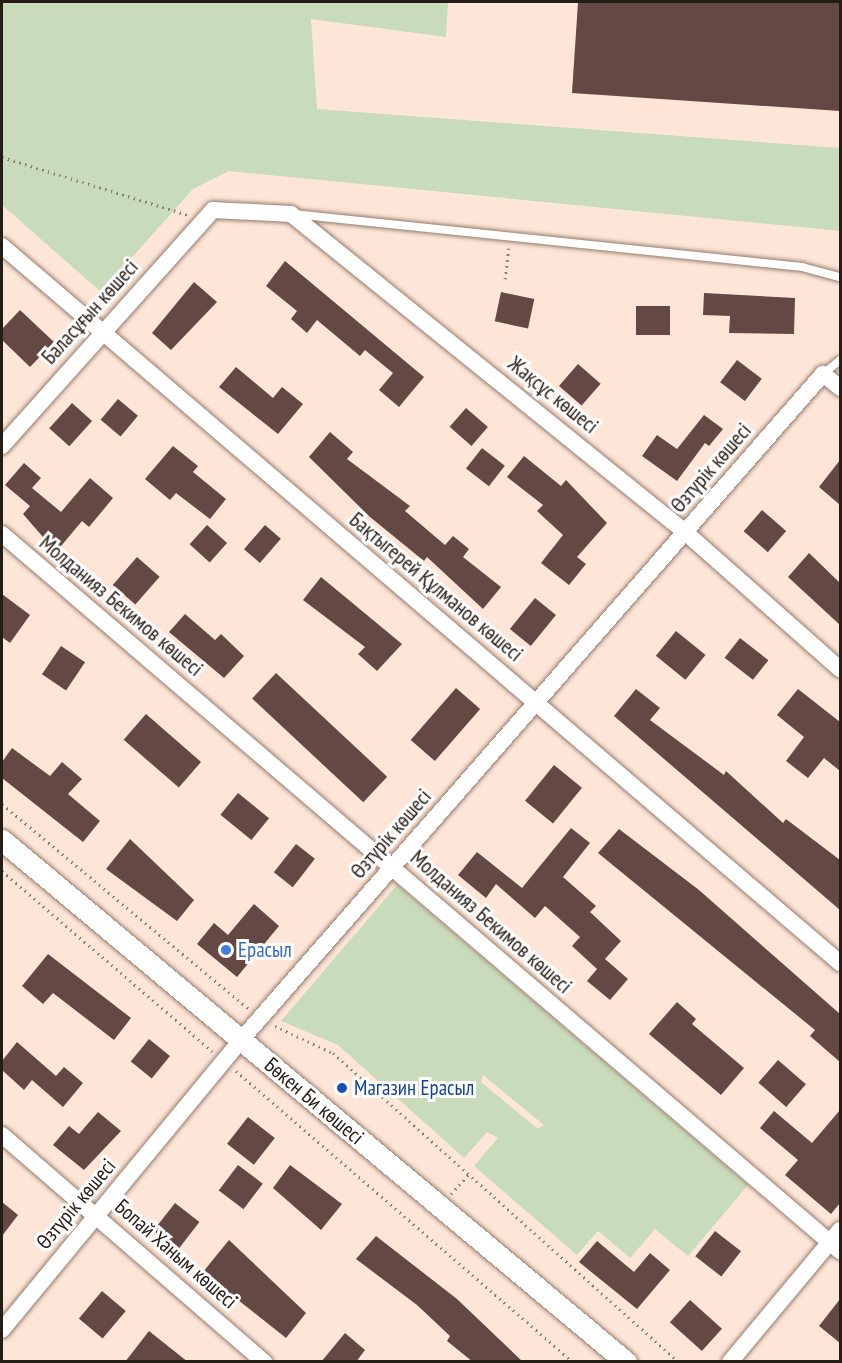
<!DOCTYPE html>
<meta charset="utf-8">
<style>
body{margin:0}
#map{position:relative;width:842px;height:1363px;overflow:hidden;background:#fde6d8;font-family:"PT Sans Narrow",sans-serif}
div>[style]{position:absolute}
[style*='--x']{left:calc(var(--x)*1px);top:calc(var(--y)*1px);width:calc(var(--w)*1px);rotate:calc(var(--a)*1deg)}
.green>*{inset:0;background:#c8dbba}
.building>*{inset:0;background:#644844;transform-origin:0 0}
.path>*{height:3px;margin-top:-1.5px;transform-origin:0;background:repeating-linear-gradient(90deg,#8f7e74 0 1.5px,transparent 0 6px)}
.roads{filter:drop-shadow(0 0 2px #957b6b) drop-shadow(0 0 2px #957b6b)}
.service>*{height:8px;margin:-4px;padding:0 4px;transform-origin:4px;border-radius:4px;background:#fff}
.minor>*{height:16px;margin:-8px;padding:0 8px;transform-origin:8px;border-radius:8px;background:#fff}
.tertiary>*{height:21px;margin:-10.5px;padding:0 10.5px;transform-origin:10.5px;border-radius:10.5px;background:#fff}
.dots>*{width:16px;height:16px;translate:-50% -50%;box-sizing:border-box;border:3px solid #fff;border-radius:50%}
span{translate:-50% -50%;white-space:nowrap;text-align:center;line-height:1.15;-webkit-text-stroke:6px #fff;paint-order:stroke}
.street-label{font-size:21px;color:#261c16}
.shop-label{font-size:21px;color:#366cbe}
.left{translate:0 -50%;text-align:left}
.transit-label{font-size:21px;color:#164399}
.frame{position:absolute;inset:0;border:3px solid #261c16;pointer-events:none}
</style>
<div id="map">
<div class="green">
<i style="clip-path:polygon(2px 2px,448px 2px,446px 37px,311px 19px,317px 109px,840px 148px,840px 231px,229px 171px,193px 189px,101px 292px,2px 205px)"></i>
<i style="clip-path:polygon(evenodd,397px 885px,748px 1185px,688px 1256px,655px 1229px,630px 1258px,598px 1231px,577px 1255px,474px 1166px,498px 1138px,487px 1132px,464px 1158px,338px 1045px,281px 1021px,397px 885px,483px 1075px,544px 1125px,538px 1129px,481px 1082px,483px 1075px)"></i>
</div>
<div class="building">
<i style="clip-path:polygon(578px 2px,840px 2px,840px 111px,572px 93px)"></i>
<i style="clip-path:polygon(285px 261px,424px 377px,399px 407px,379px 390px,393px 373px,365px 350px,360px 356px,317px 320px,307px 333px,291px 319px,297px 311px,266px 286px)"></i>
<i style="clip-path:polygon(194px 282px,217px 302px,171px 350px,152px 333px)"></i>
<i style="left:501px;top:292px;width:34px;height:30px;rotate:12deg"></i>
<i style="clip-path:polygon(704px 293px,795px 298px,794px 334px,729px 333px,730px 316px,703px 315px)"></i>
<i style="left:636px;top:306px;width:34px;height:29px"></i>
<i style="clip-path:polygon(20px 310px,54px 342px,30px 367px,2px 340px,2px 329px)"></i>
<i style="left:737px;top:360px;width:31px;height:28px;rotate:37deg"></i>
<i style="left:578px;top:364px;width:30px;height:29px;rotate:41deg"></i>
<i style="clip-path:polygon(236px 367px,273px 398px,282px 387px,303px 404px,278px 434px,219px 387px)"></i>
<i style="left:118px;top:399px;width:26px;height:27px;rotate:40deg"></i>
<i style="left:72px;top:403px;width:27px;height:34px;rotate:42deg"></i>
<i style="left:466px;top:408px;width:29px;height:25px;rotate:41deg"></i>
<i style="clip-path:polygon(704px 415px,723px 429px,709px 446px,705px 443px,677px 481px,642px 456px,657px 435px,677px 449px)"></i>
<i style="clip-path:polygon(330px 432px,353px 452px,347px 459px,410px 506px,405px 511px,445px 545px,453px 536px,469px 549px,463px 557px,501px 587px,483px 609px,427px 557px,424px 561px,370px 517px,309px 457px)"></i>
<i style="clip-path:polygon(173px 446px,198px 466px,193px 472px,226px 499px,210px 519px,176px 493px,170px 500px,145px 479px)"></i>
<i style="left:482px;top:448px;width:29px;height:26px;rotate:38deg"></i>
<i style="clip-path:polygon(524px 456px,561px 486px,566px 480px,607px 523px,577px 557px,586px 564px,569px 585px,541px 563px,563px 535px,537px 511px,543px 505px,507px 477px)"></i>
<i style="clip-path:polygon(840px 460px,840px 505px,819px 487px)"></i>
<i style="clip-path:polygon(24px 463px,41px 478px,32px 488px,61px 512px,90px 478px,113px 498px,89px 527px,82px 521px,56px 552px,23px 514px,30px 506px,5px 485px)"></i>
<i style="left:762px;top:510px;width:32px;height:28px;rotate:41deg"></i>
<i style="left:207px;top:525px;width:27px;height:26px;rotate:42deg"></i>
<i style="left:265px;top:525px;width:21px;height:32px;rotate:41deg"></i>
<i style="clip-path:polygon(809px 553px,840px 583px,840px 625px,788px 577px)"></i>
<i style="left:137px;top:557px;width:30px;height:37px;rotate:41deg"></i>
<i style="clip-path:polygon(321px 577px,402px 644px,377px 671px,358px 654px,365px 647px,303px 600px)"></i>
<i style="clip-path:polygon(2px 594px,30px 615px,10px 643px,2px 637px)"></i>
<i style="left:535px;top:598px;width:27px;height:40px;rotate:39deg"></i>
<i style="clip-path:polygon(185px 614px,215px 640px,221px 634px,244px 656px,224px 678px,169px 632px)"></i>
<i style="left:676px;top:631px;width:38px;height:32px;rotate:39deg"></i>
<i style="left:740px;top:638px;width:36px;height:25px;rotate:38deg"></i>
<i style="left:61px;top:646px;width:29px;height:34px;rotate:34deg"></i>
<i style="left:276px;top:673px;width:152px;height:35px;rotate:43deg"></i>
<i style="left:456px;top:688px;width:32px;height:69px;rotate:41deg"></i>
<i style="clip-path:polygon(636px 689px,660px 708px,650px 720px,724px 775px,726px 771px,783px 823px,786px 819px,840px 860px,840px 910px,614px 716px)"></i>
<i style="clip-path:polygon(798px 689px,840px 722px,840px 771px,824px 758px,808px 778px,786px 761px,804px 737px,777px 715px)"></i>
<i style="left:146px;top:714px;width:73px;height:34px;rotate:41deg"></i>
<i style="clip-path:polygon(12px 748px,50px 776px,62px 762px,82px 779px,68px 794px,100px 821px,83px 842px,2px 778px,2px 762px)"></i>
<i style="left:554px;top:765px;width:36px;height:46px;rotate:39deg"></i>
<i style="left:238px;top:793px;width:40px;height:28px;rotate:39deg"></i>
<i style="clip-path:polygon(571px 828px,590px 843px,563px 877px,596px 906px,590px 912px,621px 941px,605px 959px,628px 979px,610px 1000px,587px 981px,597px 969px,572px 946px,580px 937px,545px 906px,535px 918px,496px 884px,486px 898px,458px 875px,477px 852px,522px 888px)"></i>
<i style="clip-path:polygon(619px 829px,699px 890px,840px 1014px,840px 1062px,810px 1036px,815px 1030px,598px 853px)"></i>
<i style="clip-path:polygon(130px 839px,194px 900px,177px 921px,106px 869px)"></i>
<i style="left:296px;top:844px;width:24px;height:36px;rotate:38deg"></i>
<i style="clip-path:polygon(254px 904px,279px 926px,237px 977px,197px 944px,214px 923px,228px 935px)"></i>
<i style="clip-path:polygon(48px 954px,131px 1018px,114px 1040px,53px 993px,43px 1004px,22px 986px)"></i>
<i style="clip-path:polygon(677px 1002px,696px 1019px,692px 1024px,744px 1068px,721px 1095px,649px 1034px)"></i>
<i style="left:149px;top:1039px;width:27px;height:29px;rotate:39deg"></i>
<i style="clip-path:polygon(17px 1042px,56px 1076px,64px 1067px,83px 1083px,63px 1107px,32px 1080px,24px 1090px,2px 1070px,2px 1061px)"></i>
<i style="left:778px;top:1060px;width:37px;height:30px;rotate:41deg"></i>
<i style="clip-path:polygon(840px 1110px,840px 1203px,831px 1214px,785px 1175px,798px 1160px,760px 1128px,774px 1111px,812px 1143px)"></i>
<i style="clip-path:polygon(98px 1112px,121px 1131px,84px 1170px,53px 1145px,69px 1126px,79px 1134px)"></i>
<i style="left:248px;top:1117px;width:34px;height:34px;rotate:38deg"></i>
<i style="left:238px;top:1165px;width:31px;height:32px;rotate:37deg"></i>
<i style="clip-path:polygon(290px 1165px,342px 1204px,321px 1230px,273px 1188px)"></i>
<i style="clip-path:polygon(2px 1202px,18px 1215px,2px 1236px)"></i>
<i style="left:175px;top:1203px;width:31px;height:35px;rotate:38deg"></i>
<i style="left:715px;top:1231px;width:33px;height:32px;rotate:38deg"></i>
<i style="clip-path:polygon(376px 1236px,457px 1299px,523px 1362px,473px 1362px,447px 1341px,450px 1336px,417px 1305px,356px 1259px)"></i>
<i style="clip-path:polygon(229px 1240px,306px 1313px,286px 1338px,203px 1272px)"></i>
<i style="clip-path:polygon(597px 1241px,634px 1272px,650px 1253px,670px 1270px,637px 1309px,579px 1262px)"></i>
<i style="left:102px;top:1291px;width:31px;height:36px;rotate:40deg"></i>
<i style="clip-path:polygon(840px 1299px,840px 1343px,819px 1326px)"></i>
<i style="left:690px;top:1300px;width:43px;height:30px;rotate:42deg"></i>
<i style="clip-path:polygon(149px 1331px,188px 1362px,125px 1362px)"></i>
<i style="clip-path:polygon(345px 1333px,365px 1350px,356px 1362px,321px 1362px)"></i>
</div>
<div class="path">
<i style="--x:2;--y:157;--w:195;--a:17.3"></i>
<i style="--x:505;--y:279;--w:31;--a:-83"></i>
<i style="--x:2;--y:804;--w:320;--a:39.7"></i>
<i style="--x:2;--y:871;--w:277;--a:40.6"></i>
<i style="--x:275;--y:1026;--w:64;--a:25"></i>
<i style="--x:333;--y:1053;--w:463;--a:41.8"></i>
<i style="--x:236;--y:1071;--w:445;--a:40.8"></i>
<i style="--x:451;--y:1194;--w:28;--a:-48"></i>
</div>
<div class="roads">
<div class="service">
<i style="--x:293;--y:214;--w:512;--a:5.94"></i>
<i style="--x:802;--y:267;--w:39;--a:15"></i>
<i style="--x:823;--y:374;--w:22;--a:-39"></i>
</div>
<div class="minor">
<i style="--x:2;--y:246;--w:1103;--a:40.55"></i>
<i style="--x:2;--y:446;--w:317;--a:-48.2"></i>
<i style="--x:213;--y:210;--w:78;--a:2.9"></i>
<i style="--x:291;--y:214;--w:506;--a:38.91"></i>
<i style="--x:685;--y:532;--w:207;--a:41.5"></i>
<i style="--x:2;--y:534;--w:1103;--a:40.55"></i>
<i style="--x:2;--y:1135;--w:347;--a:40.9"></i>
<i style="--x:2;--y:1330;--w:376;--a:-50.5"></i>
<i style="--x:241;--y:1040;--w:884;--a:-48.85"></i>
<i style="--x:823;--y:374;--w:22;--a:39"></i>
<i style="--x:730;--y:1362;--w:172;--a:-50.2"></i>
</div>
<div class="tertiary">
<i style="--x:2;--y:840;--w:814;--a:39.91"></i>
</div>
</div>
<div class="dots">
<i style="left:226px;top:950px;background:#3f7fe0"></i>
<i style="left:342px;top:1088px;background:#1a4fb4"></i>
</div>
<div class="street-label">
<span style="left:90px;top:312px;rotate:-48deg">Баласұғын көшесі</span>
<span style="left:553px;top:395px;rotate:39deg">Жақсұс көшесі</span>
<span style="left:711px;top:468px;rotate:-49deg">Өзтүрік көшесі</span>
<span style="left:436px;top:587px;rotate:40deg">Бақтыгерей Құлманов көшесі</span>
<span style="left:121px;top:606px;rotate:40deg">Молданияз Бекимов көшесі</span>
<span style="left:391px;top:834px;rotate:-49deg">Өзтүрік көшесі</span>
<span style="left:491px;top:922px;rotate:41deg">Молданияз Бекимов көшесі</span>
<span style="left:314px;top:1101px;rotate:40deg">Бөкен Би көшесі</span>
<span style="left:76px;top:1204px;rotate:-50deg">Өзтүрік көшесі</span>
<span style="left:176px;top:1254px;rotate:41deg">Бопай Ханым көшесі</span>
</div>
<div class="shop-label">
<span class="left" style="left:238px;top:950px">Ерасыл</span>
</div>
<div class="transit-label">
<span class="left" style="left:354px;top:1088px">Магазин Ерасыл</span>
</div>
<div class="frame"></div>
</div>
